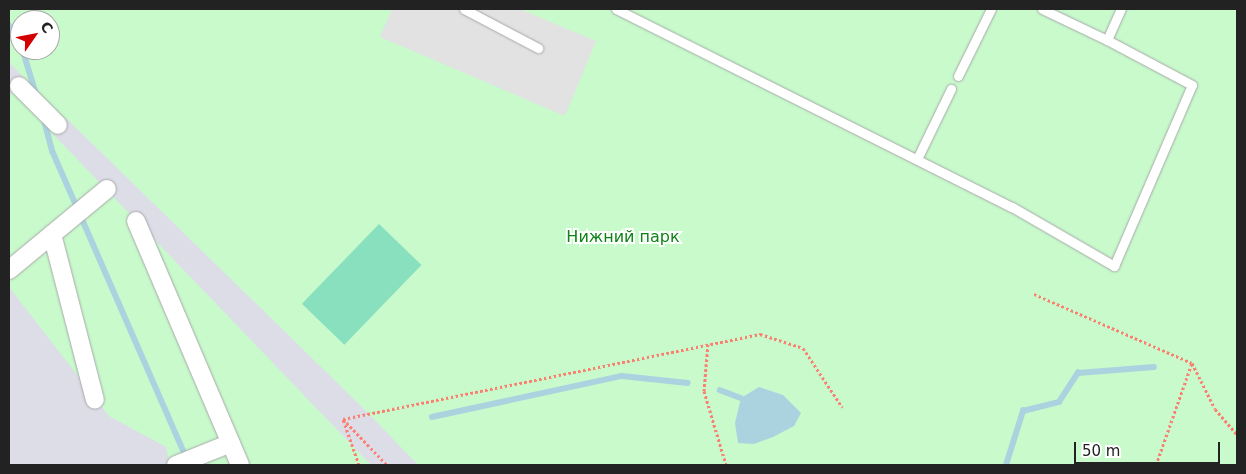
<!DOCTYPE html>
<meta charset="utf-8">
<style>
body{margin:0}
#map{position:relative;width:1246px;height:474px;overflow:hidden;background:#f2efe9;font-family:"DejaVu Sans",sans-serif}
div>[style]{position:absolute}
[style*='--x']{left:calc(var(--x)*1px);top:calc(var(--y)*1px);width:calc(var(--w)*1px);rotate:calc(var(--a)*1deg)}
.park>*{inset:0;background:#c8facc}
.pitch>*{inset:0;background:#88e0be;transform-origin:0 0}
.parking>*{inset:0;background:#e2e2e2}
.plaza>*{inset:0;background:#dddde8}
.water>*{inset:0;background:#aad3df}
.stream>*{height:5.5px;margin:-2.75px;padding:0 2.75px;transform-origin:2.75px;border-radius:2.75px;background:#aad3df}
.path>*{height:3px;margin-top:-1.5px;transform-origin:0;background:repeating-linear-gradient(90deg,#fa8072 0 2.5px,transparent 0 5px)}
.roads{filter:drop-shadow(0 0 1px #a9a9a9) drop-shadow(0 0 1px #a9a9a9)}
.lane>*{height:9px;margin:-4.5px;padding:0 4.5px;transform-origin:4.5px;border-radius:4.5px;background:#fff}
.street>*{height:18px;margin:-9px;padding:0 9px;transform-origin:9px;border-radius:9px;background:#fff}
span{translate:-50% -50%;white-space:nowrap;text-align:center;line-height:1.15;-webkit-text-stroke:4px #fff;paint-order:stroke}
.park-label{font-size:16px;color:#0c8416}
.frame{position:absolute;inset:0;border:10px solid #222;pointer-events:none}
.north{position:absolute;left:10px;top:10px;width:50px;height:50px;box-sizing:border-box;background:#fff;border:1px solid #a7a7a7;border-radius:50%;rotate:57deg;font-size:14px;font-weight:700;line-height:20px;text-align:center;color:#222}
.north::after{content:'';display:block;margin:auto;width:18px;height:22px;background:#d40000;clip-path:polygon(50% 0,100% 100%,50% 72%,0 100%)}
.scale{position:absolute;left:1074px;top:442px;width:146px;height:22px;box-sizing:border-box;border:2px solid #222;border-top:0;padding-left:6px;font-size:15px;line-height:18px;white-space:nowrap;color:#222;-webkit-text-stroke:4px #fff;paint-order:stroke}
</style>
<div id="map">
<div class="park">
<i style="clip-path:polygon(evenodd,9px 9px,1231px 9px,1237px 11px,1237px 465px,9px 465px,9px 9px,20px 20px,50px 20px,50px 50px,20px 50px,20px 20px)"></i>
</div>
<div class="pitch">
<i style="left:379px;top:224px;width:59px;height:111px;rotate:44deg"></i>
</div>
<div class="parking">
<i style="clip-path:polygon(392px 9px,520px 9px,596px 41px,565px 116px,380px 37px)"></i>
</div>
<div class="plaza">
<i style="clip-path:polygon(9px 62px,25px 79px,9px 96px)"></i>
<i style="clip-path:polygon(66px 118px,366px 411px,418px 465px,371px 465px,51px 132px)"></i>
<i style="clip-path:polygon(9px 287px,109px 416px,166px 447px,170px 465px,9px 465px)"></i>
</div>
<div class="water">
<i style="clip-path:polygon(759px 387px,783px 395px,801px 413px,794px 426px,773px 437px,754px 444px,738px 443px,735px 423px,741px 398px)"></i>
</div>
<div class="stream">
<i style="--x:9;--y:25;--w:19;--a:54"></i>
<i style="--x:23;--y:50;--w:48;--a:73.1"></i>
<i style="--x:44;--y:119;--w:34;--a:75"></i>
<i style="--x:53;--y:152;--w:334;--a:66.4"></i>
<i style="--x:720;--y:390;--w:22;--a:21"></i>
<i style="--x:432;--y:417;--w:194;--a:-12.2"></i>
<i style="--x:622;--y:376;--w:66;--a:6.1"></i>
<i style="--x:1006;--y:465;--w:57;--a:-72.5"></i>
<i style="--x:1023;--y:411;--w:37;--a:-14"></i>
<i style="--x:1059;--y:402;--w:35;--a:-57"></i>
<i style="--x:1078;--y:373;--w:76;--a:-4.5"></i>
</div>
<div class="path">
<i style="--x:1034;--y:294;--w:172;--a:23.6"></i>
<i style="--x:1192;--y:363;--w:51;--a:63.4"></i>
<i style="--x:1215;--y:409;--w:33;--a:49"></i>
<i style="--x:708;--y:344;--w:47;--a:94.9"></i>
<i style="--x:704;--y:391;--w:77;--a:73.4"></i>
<i style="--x:343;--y:419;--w:426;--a:-11.5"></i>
<i style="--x:760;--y:334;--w:45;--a:18"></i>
<i style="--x:803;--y:348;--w:71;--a:56.5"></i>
<i style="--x:359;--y:465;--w:49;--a:-109.2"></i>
<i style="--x:343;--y:419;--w:64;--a:46.3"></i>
<i style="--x:1156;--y:465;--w:108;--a:-70.6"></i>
</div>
<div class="roads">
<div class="lane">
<i style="--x:464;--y:9;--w:84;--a:27.8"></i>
<i style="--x:616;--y:9;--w:443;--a:26.6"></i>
<i style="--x:1012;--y:207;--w:118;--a:30"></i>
<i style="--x:1114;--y:266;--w:197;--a:-66.7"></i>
<i style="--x:1192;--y:85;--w:96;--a:-152.1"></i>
<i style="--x:1107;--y:40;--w:34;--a:-66"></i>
<i style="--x:1042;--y:9;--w:72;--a:25.5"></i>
<i style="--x:958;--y:76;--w:75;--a:-63.8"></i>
<i style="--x:917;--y:159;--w:78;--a:-64.1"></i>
</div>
<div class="street">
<i style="--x:19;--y:86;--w:55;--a:45"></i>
<i style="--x:136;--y:221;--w:265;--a:66.9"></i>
<i style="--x:52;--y:234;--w:171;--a:75.5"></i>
<i style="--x:9;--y:270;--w:127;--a:-39.6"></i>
<i style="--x:176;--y:465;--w:59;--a:-21.8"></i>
</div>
</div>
<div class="park-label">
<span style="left:623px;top:237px">Нижний парк</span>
</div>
<div class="frame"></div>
<div class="north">С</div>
<div class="scale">50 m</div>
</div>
